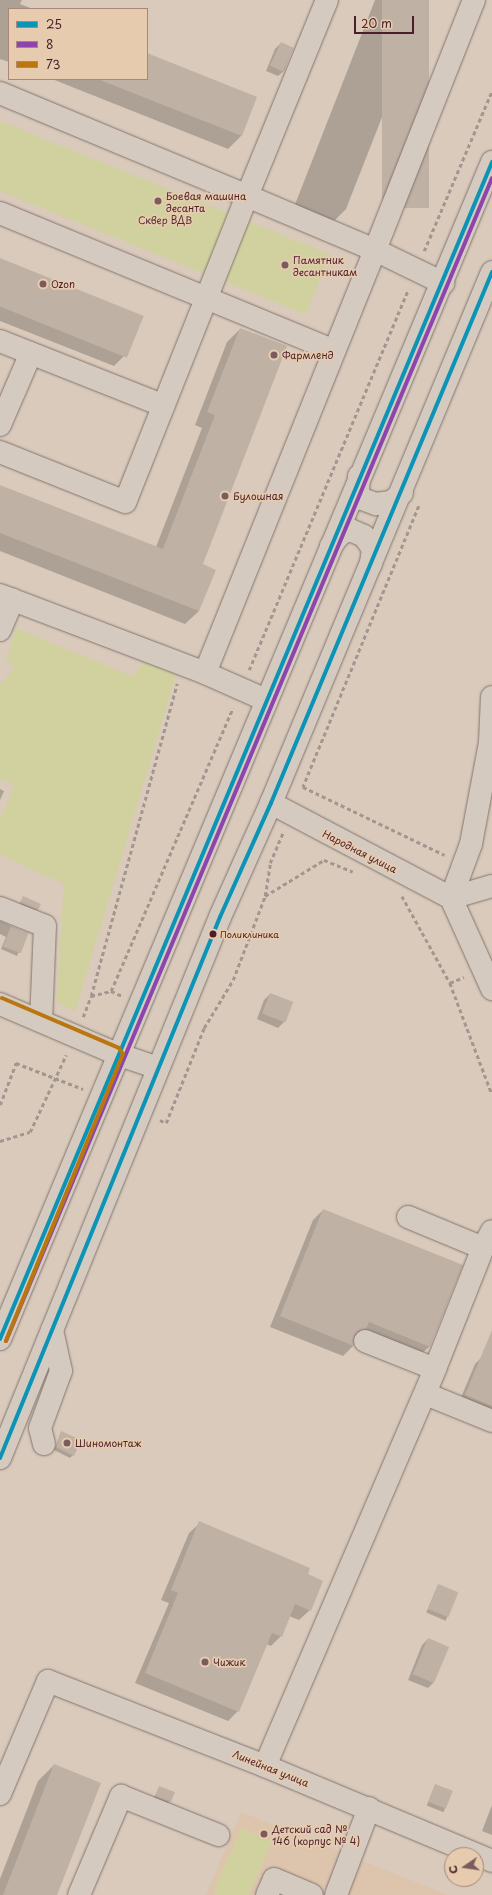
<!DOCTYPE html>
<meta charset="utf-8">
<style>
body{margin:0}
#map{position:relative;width:492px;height:1895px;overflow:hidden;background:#d9cabb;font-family:"Playpen Sans",sans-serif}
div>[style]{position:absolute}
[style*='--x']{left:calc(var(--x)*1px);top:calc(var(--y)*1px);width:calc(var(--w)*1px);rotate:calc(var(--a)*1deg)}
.built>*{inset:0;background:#dcc4ad}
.green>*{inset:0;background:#d1d1a0;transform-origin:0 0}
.shadow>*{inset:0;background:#0003;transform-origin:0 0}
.building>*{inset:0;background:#c0b1a5;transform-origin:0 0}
.path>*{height:2.5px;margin-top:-1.25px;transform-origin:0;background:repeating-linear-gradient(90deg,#a39690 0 4px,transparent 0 7px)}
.roads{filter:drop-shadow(0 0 1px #83746f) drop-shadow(0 0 1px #83746f)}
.minor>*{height:22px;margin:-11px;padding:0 11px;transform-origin:11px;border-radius:11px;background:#d5cabf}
.major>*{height:22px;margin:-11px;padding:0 11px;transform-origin:11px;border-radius:11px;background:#d5cabf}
.bus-1>*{height:4px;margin:-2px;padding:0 2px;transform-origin:2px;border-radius:2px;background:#0b94b6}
.bus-2>*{height:4px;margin:-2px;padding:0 2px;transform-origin:2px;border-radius:2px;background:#8e44ad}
.bus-3>*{height:4px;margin:-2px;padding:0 2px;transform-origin:2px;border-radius:2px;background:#ba770f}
.dots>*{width:11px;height:11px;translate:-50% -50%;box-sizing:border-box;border:2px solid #e6cbae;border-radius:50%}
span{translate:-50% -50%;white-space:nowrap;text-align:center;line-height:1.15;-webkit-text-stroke:3.5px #e6cbae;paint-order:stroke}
.bus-label{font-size:9px;color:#4a1f2b}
.left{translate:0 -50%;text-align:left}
.poi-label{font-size:10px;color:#4a1f2b}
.park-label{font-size:10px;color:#573134}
.street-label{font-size:10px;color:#4a1f2b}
.legend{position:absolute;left:8px;top:8px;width:140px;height:72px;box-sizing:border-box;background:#e6cbae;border:1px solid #a8867a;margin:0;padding:5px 7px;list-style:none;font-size:12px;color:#4a1f2b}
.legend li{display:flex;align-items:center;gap:8px;height:20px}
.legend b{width:20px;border:1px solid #a8867a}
.north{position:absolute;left:444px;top:1847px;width:40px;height:40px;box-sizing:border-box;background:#e6cbae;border:1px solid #a8867a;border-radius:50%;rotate:257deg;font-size:11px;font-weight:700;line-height:16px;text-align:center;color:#4a1f2b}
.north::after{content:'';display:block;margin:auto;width:14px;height:18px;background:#7c5b5d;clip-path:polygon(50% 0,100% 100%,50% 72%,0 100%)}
.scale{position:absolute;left:354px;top:16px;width:60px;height:18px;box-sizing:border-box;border:2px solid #4a1f2b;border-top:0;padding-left:5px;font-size:12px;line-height:14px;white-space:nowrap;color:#4a1f2b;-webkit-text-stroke:3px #e6cbae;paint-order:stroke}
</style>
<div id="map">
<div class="built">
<i style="clip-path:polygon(241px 1812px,448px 1895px,206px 1895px)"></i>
</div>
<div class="green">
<i style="left:0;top:121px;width:356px;height:65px;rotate:22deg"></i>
<i style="clip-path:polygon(16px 628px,132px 676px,144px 662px,176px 675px,75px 1012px,56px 1001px,64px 884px,0 855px,0 819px,14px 785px,0 779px,0 684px,15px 668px,6px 660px)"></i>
<i style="clip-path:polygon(241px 1828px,272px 1842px,249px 1895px,217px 1895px,213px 1893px)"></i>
</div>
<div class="shadow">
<i style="clip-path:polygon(0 0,22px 0,20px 4px,33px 9px,9px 9px,9px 62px,0 59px)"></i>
<i style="clip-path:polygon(375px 0,428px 0,346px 209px,333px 222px,294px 207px)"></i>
<i style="clip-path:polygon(281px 43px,293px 48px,284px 71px,278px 76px,266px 71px,275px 49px)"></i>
<i style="clip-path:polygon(147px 54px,256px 97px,241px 136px,228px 149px,52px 79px,147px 79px)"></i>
<i style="clip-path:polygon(0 259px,127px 353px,114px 366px,0 321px)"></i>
<i style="clip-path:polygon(240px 329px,202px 565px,199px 611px,185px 624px,0 551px,0 486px,156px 547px,202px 428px,195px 425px,227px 342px)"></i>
<i style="clip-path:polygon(0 789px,4px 791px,0 800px)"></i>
<i style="clip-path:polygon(23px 898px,37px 909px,35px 912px,19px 905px)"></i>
<i style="clip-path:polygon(0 921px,27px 933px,17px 956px,1px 949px,6px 937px,0 934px)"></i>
<i style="clip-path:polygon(270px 994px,284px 1022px,278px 1028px,257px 1019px,264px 1000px)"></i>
<i style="clip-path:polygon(323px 1210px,430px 1346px,419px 1356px,355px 1339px,353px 1339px,353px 1346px,343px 1356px,270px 1327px,313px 1220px)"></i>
<i style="clip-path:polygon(481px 1358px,492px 1363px,492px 1414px,460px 1400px,475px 1364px)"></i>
<i style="clip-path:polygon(61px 1432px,73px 1455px,70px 1458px,54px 1450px)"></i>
<i style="clip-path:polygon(200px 1523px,306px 1575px,310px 1610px,299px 1620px,289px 1616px,281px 1636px,271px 1646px,266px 1644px,238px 1711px,228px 1721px,135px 1683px,169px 1603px,161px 1600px,189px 1533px)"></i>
<i style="left:438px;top:1585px;width:21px;height:30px;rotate:23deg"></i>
<i style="clip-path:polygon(428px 1639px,433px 1683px,428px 1688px,408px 1680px,422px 1645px)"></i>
<i style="clip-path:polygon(54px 1765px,56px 1895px,0 1895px,0 1879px,38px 1781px)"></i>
<i style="left:435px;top:1785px;width:18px;height:22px;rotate:22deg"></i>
<i style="clip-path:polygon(160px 1787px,169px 1802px,167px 1804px,153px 1799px)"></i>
<i style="clip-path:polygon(492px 1805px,492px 1835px,482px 1831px)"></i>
</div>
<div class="building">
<i style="left:382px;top:0;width:47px;height:208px"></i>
<i style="left:281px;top:42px;width:14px;height:26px;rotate:25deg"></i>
<i style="clip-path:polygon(147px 53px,257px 97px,242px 136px,100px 80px,147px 79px)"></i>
<i style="left:0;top:258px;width:155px;height:45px;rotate:22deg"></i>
<i style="clip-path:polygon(240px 328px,287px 346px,203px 564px,216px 570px,199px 611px,0 533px,0 485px,163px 549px,215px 415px,207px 412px)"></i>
<i style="clip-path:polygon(23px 896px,41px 904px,38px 910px,20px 903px)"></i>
<i style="left:11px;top:926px;width:19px;height:22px;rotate:21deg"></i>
<i style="left:270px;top:993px;width:25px;height:22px;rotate:21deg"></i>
<i style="clip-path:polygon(323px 1209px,463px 1265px,430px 1347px,369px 1322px,366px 1329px,358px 1331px,354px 1336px,354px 1346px,280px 1316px)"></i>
<i style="clip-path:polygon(492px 1330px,492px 1406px,465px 1395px)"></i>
<i style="clip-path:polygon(61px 1431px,81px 1440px,74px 1456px,56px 1447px)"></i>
<i style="clip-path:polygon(199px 1521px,310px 1568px,308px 1574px,323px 1581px,311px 1611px,295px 1604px,282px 1637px,272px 1633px,239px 1712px,145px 1673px,178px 1593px,171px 1590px)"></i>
<i style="left:438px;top:1584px;width:22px;height:27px;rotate:22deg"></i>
<i style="left:428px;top:1638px;width:23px;height:39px;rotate:23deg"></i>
<i style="clip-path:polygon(54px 1764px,101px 1783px,57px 1895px,3px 1895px)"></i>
<i style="left:435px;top:1784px;width:19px;height:19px;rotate:21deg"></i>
<i style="left:159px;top:1786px;width:17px;height:11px;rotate:21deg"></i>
</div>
<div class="path">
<i style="--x:424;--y:251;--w:174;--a:-67"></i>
<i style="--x:419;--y:506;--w:304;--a:112.4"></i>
<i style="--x:303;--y:787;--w:157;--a:25.6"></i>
<i style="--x:249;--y:670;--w:413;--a:-67.3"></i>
<i style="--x:265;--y:896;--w:33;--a:-81"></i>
<i style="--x:270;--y:863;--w:34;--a:-67"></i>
<i style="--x:402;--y:896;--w:99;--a:61.1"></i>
<i style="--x:450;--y:983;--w:119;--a:69.3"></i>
<i style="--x:450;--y:983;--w:15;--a:-23"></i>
<i style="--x:111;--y:991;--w:308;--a:-66.7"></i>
<i style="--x:91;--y:996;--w:324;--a:-74.6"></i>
<i style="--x:83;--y:1017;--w:22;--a:-69"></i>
<i style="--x:91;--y:996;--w:21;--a:-14"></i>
<i style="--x:111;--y:991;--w:12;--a:24"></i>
<i style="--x:0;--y:1105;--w:45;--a:-69.1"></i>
<i style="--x:16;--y:1063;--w:72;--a:21.2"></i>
<i style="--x:160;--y:1120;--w:7;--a:27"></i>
<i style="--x:166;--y:1123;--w:102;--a:-68.2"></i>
<i style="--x:204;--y:1028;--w:56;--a:-58.9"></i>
<i style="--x:233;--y:980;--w:90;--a:-69.1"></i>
<i style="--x:265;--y:896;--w:69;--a:-31.4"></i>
<i style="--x:324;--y:860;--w:31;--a:22"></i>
<i style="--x:0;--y:1141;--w:31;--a:-17"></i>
<i style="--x:30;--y:1132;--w:85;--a:-64.9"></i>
</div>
<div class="roads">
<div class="minor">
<i style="--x:327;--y:0;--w:212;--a:112.2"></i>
<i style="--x:247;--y:196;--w:139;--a:22.9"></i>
<i style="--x:375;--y:250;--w:269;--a:-68.4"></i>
<i style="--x:0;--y:93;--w:268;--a:22.6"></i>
<i style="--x:247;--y:196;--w:329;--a:111.7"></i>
<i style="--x:125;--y:502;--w:135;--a:-158.2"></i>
<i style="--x:0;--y:213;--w:361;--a:22.4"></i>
<i style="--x:0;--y:341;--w:176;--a:21.6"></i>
<i style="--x:0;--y:425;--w:78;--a:-66.7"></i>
<i style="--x:0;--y:595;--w:219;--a:20.8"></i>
<i style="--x:205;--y:673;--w:67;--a:23.9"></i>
<i style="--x:0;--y:630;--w:33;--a:-67"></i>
<i style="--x:205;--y:673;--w:456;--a:-68.1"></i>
<i style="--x:375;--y:250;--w:76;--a:25.9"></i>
<i style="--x:271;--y:803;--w:204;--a:27.8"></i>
<i style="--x:451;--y:898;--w:100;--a:65.7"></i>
<i style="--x:451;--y:898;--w:58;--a:-69.7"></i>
<i style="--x:471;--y:844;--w:104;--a:-79.4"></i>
<i style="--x:490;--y:742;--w:45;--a:-87.5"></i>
<i style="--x:451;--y:898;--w:43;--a:-16.3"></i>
<i style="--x:0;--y:908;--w:48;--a:21.8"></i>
<i style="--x:45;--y:926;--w:95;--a:92.4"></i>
<i style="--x:0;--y:1004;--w:127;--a:23.1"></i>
<i style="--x:117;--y:1054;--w:43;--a:18.9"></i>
<i style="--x:408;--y:1217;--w:81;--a:22.5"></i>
<i style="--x:483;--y:1248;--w:19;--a:-62"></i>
<i style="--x:365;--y:1341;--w:75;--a:21.8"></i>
<i style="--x:435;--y:1369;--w:130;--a:-68.4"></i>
<i style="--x:426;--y:1394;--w:71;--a:22.2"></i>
<i style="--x:44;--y:1444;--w:16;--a:-104"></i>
<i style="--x:40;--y:1428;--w:61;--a:-69.8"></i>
<i style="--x:61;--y:1371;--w:42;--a:-102.4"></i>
<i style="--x:265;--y:1766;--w:432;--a:-66.8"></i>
<i style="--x:0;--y:1794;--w:123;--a:-67"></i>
<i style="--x:48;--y:1681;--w:233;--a:21.4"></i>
<i style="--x:265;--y:1766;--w:246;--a:22.7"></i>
<i style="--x:79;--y:1895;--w:108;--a:-67"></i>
<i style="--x:121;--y:1796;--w:105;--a:21.9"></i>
<i style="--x:267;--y:1895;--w:17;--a:-66"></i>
<i style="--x:274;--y:1879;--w:41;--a:22.8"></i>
<i style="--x:336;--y:1895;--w:93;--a:-69.2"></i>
</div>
<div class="major">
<i style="--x:359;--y:476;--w:16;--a:94"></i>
<i style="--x:358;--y:492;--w:8;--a:60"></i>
<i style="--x:362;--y:499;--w:15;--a:20"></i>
<i style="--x:376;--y:504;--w:15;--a:-8"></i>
<i style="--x:391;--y:502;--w:14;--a:-39"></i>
<i style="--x:331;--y:546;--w:15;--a:-53"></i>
<i style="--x:340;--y:534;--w:11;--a:-22"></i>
<i style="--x:350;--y:530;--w:15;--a:23"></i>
<i style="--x:364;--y:536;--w:16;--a:55"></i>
<i style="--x:373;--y:549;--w:15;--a:98"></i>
<i style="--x:0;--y:1339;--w:1276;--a:-67.31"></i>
<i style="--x:0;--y:1458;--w:584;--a:-67.87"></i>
<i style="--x:220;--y:917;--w:125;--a:-65.9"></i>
<i style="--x:271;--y:803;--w:575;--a:-67.4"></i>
</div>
</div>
<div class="bus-1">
<i style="--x:0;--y:1339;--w:1276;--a:-67.31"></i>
<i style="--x:0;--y:1458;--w:584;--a:-67.87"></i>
<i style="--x:220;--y:917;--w:125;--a:-65.9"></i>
<i style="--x:271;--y:803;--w:575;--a:-67.4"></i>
</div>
<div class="bus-2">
<i style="--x:6;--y:1341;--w:1260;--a:-67.32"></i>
</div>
<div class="bus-3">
<i style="--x:2;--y:998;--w:127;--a:23.1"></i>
<i style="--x:119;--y:1048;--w:7;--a:56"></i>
<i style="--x:123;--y:1054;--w:310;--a:112.2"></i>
</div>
<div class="dots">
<i style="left:158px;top:201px;background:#7c5b5d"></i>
<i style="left:285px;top:265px;background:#7c5b5d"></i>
<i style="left:43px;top:284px;background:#7c5b5d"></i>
<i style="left:274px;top:355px;background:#7c5b5d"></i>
<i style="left:225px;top:496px;background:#7c5b5d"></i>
<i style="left:213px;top:934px;background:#4a1f2b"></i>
<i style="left:67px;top:1443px;background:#7c5b5d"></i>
<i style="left:205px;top:1662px;background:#7c5b5d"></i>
<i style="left:264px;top:1834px;background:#7c5b5d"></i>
</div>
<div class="bus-label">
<span class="left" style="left:220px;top:934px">Поликлиника</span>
</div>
<div class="poi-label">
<span class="left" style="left:166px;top:201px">Боевая машина<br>десанта</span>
<span class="left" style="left:293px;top:265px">Памятник<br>десантникам</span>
<span class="left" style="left:51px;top:284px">Ozon</span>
<span class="left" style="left:282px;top:355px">Фармленд</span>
<span class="left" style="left:233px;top:496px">Булошная</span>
<span class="left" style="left:75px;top:1443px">Шиномонтаж</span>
<span class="left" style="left:213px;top:1662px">Чижик</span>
<span class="left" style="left:272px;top:1834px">Детский сад №<br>146 (корпус № 4)</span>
</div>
<div class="park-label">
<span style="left:165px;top:220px">Сквер ВДВ</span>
</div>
<div class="street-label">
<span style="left:360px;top:851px;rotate:27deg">Народная улица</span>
<span style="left:271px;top:1768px;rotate:22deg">Линейная улица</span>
</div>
<ul class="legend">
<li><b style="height:5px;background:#0b94b6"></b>25</li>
<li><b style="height:5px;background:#8e44ad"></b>8</li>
<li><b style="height:5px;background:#ba770f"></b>73</li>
</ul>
<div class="north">С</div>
<div class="scale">20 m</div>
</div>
